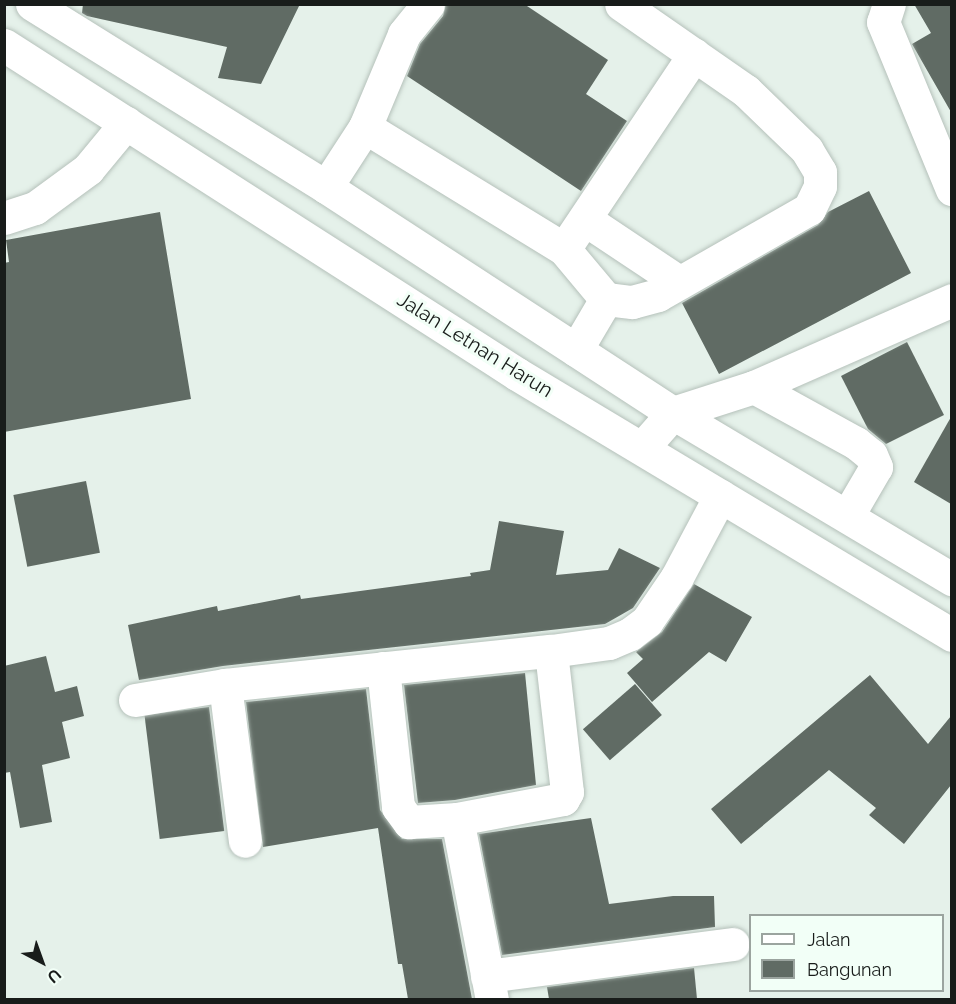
<!DOCTYPE html>
<style>
body{margin:0}
#map{position:relative;width:956px;height:1004px;overflow:hidden;background:#e5f1ea;font-family:Raleway,sans-serif}
div>[style]{position:absolute}
[style*='--x']{left:calc(var(--x)*1px);top:calc(var(--y)*1px);width:calc(var(--w)*1px);rotate:calc(var(--a)*1deg)}
.building>*{inset:0;background:#606b64;transform-origin:0 0}
.roads{filter:drop-shadow(0 0 2px #b5c1ba) drop-shadow(0 0 2px #b5c1ba)}
.minor>*{height:33px;margin:-16.5px;padding:0 16.5px;transform-origin:16.5px;border-radius:16.5px;background:#fff}
.major>*{height:33px;margin:-16.5px;padding:0 16.5px;transform-origin:16.5px;border-radius:16.5px;background:#fff}
span{translate:-50% -50%;white-space:nowrap;text-align:center;line-height:1.15;-webkit-text-stroke:6px #f2fff7;paint-order:stroke}
.street-label{font-size:20px;color:#181c1a}
.frame{position:absolute;inset:0;border:6px solid #181c1a;pointer-events:none}
.legend{position:absolute;left:749px;top:914px;width:195px;height:78px;box-sizing:border-box;background:#f2fff7;border:2px solid #9ba49f;margin:0;padding:8px 10px;list-style:none;font-size:18px;color:#181c1a}
.legend li{display:flex;align-items:center;gap:12px;height:30px}
.legend b{width:30px;border:2px solid #9ba49f}
.north{position:absolute;left:12px;top:932px;width:60px;height:60px;-webkit-text-stroke:4px #f2fff7;paint-order:stroke;rotate:139deg;font-size:16px;font-weight:700;line-height:24px;text-align:center;color:#181c1a}
.north::after{content:'';display:block;margin:auto;width:21px;height:27px;background:#181c1a;clip-path:polygon(50% 0,100% 100%,50% 72%,0 100%)}
</style>
<div id="map">
<div class="building">
<i style="clip-path:polygon(83px 4px,300px 4px,261px 84px,218px 78px,227px 47px,87px 16px,82px 13px)"></i>
<i style="clip-path:polygon(446px 4px,524px 4px,608px 60px,586px 94px,627px 121px,581px 191px,407px 76px,420px 44px,443px 16px)"></i>
<i style="clip-path:polygon(914px 4px,951px 4px,951px 112px,912px 44px,931px 33px)"></i>
<i style="clip-path:polygon(869px 191px,911px 273px,719px 374px,682px 303px,818px 225px,828px 212px)"></i>
<i style="clip-path:polygon(160px 212px,191px 399px,4px 432px,4px 263px,9px 262px,6px 240px)"></i>
<i style="clip-path:polygon(907px 342px,944px 415px,886px 444px,868px 429px,841px 376px)"></i>
<i style="clip-path:polygon(951px 417px,951px 504px,914px 482px)"></i>
<i style="left:86px;top:481px;width:73px;height:74px;rotate:79deg"></i>
<i style="clip-path:polygon(499px 521px,564px 531px,556px 575px,608px 570px,619px 548px,660px 568px,633px 608px,605px 624px,223px 666px,139px 680px,128px 625px,217px 606px,218px 611px,300px 595px,301px 599px,471px 576px,470px 573px,490px 570px)"></i>
<i style="clip-path:polygon(694px 584px,752px 617px,726px 662px,709px 652px,652px 702px,627px 673px,643px 659px,636px 652px,662px 632px)"></i>
<i style="clip-path:polygon(46px 656px,55px 692px,77px 686px,84px 716px,62px 722px,70px 758px,42px 765px,52px 822px,20px 828px,10px 772px,4px 773px,4px 666px)"></i>
<i style="clip-path:polygon(525px 673px,536px 785px,455px 800px,418px 803px,404px 685px)"></i>
<i style="clip-path:polygon(870px 675px,928px 744px,951px 716px,951px 785px,904px 844px,869px 815px,876px 808px,829px 770px,741px 844px,711px 809px)"></i>
<i style="left:635px;top:684px;width:41px;height:69px;rotate:49deg"></i>
<i style="clip-path:polygon(366px 689px,380px 810px,402px 839px,442px 839px,472px 999px,408px 999px,402px 964px,398px 964px,378px 828px,263px 847px,246px 702px)"></i>
<i style="left:209px;top:707px;width:125px;height:65px;rotate:83deg"></i>
<i style="clip-path:polygon(591px 818px,609px 904px,673px 896px,714px 896px,715px 927px,502px 955px,479px 834px)"></i>
<i style="clip-path:polygon(694px 968px,697px 999px,549px 999px,547px 987px)"></i>
</div>
<div class="roads">
<div class="minor">
<i style="--x:889;--y:4;--w:19;--a:108"></i>
<i style="--x:883;--y:22;--w:181;--a:67.6"></i>
<i style="--x:365;--y:127;--w:101;--a:-67.2"></i>
<i style="--x:404;--y:34;--w:38;--a:-51"></i>
<i style="--x:326;--y:187;--w:72;--a:-57"></i>
<i style="--x:365;--y:127;--w:233;--a:31.5"></i>
<i style="--x:564;--y:249;--w:65;--a:50"></i>
<i style="--x:606;--y:299;--w:26;--a:7"></i>
<i style="--x:632;--y:302;--w:27;--a:-15"></i>
<i style="--x:658;--y:295;--w:174;--a:-29.7"></i>
<i style="--x:809;--y:209;--w:25;--a:-64"></i>
<i style="--x:820;--y:186;--w:14;--a:-90"></i>
<i style="--x:820;--y:172;--w:26;--a:-121"></i>
<i style="--x:807;--y:150;--w:85;--a:-136"></i>
<i style="--x:746;--y:91;--w:152;--a:-145.2"></i>
<i style="--x:4;--y:218;--w:33;--a:-18"></i>
<i style="--x:35;--y:208;--w:66;--a:-36.3"></i>
<i style="--x:88;--y:169;--w:60;--a:-50.4"></i>
<i style="--x:586;--y:220;--w:112;--a:33.7"></i>
<i style="--x:564;--y:249;--w:234;--a:-56.2"></i>
<i style="--x:576;--y:350;--w:59;--a:-59.5"></i>
<i style="--x:754;--y:387;--w:116;--a:28.8"></i>
<i style="--x:856;--y:443;--w:19;--a:39"></i>
<i style="--x:871;--y:455;--w:13;--a:67"></i>
<i style="--x:876;--y:467;--w:56;--a:120.3"></i>
<i style="--x:643;--y:447;--w:45;--a:-48.6"></i>
<i style="--x:673;--y:413;--w:85;--a:-17.8"></i>
<i style="--x:754;--y:387;--w:216;--a:-23.7"></i>
<i style="--x:383;--y:668;--w:140;--a:83.8"></i>
<i style="--x:398;--y:807;--w:19;--a:54"></i>
<i style="--x:409;--y:822;--w:48;--a:-3.6"></i>
<i style="--x:225;--y:685;--w:157;--a:82.7"></i>
<i style="--x:135;--y:700;--w:91;--a:-9.5"></i>
<i style="--x:225;--y:685;--w:328;--a:-6"></i>
<i style="--x:487;--y:976;--w:248;--a:-7.4"></i>
<i style="--x:492;--y:1000;--w:184;--a:-100.9"></i>
<i style="--x:457;--y:819;--w:108;--a:-10.7"></i>
<i style="--x:563;--y:799;--w:8;--a:-60"></i>
<i style="--x:567;--y:792;--w:142;--a:-96.5"></i>
<i style="--x:551;--y:651;--w:59;--a:-7.9"></i>
<i style="--x:609;--y:643;--w:23;--a:-23"></i>
<i style="--x:630;--y:634;--w:21;--a:-37"></i>
<i style="--x:647;--y:621;--w:53;--a:-55.7"></i>
<i style="--x:677;--y:577;--w:92;--a:-62"></i>
</div>
<div class="major">
<i style="--x:32;--y:4;--w:346;--a:31.9"></i>
<i style="--x:326;--y:187;--w:414;--a:33.1"></i>
<i style="--x:673;--y:413;--w:325;--a:30.8"></i>
<i style="--x:4;--y:45;--w:609;--a:32.67"></i>
<i style="--x:517;--y:374;--w:507;--a:30.96"></i>
</div>
</div>
<div class="street-label">
<span style="left:475px;top:345px;rotate:32deg">Jalan Letnan Harun</span>
</div>
<div class="frame"></div>
<ul class="legend">
<li><b style="height:8px;background:#fff"></b>Jalan</li>
<li><b style="height:16px;background:#606b64"></b>Bangunan</li>
</ul>
<div class="north">U</div>
</div>
